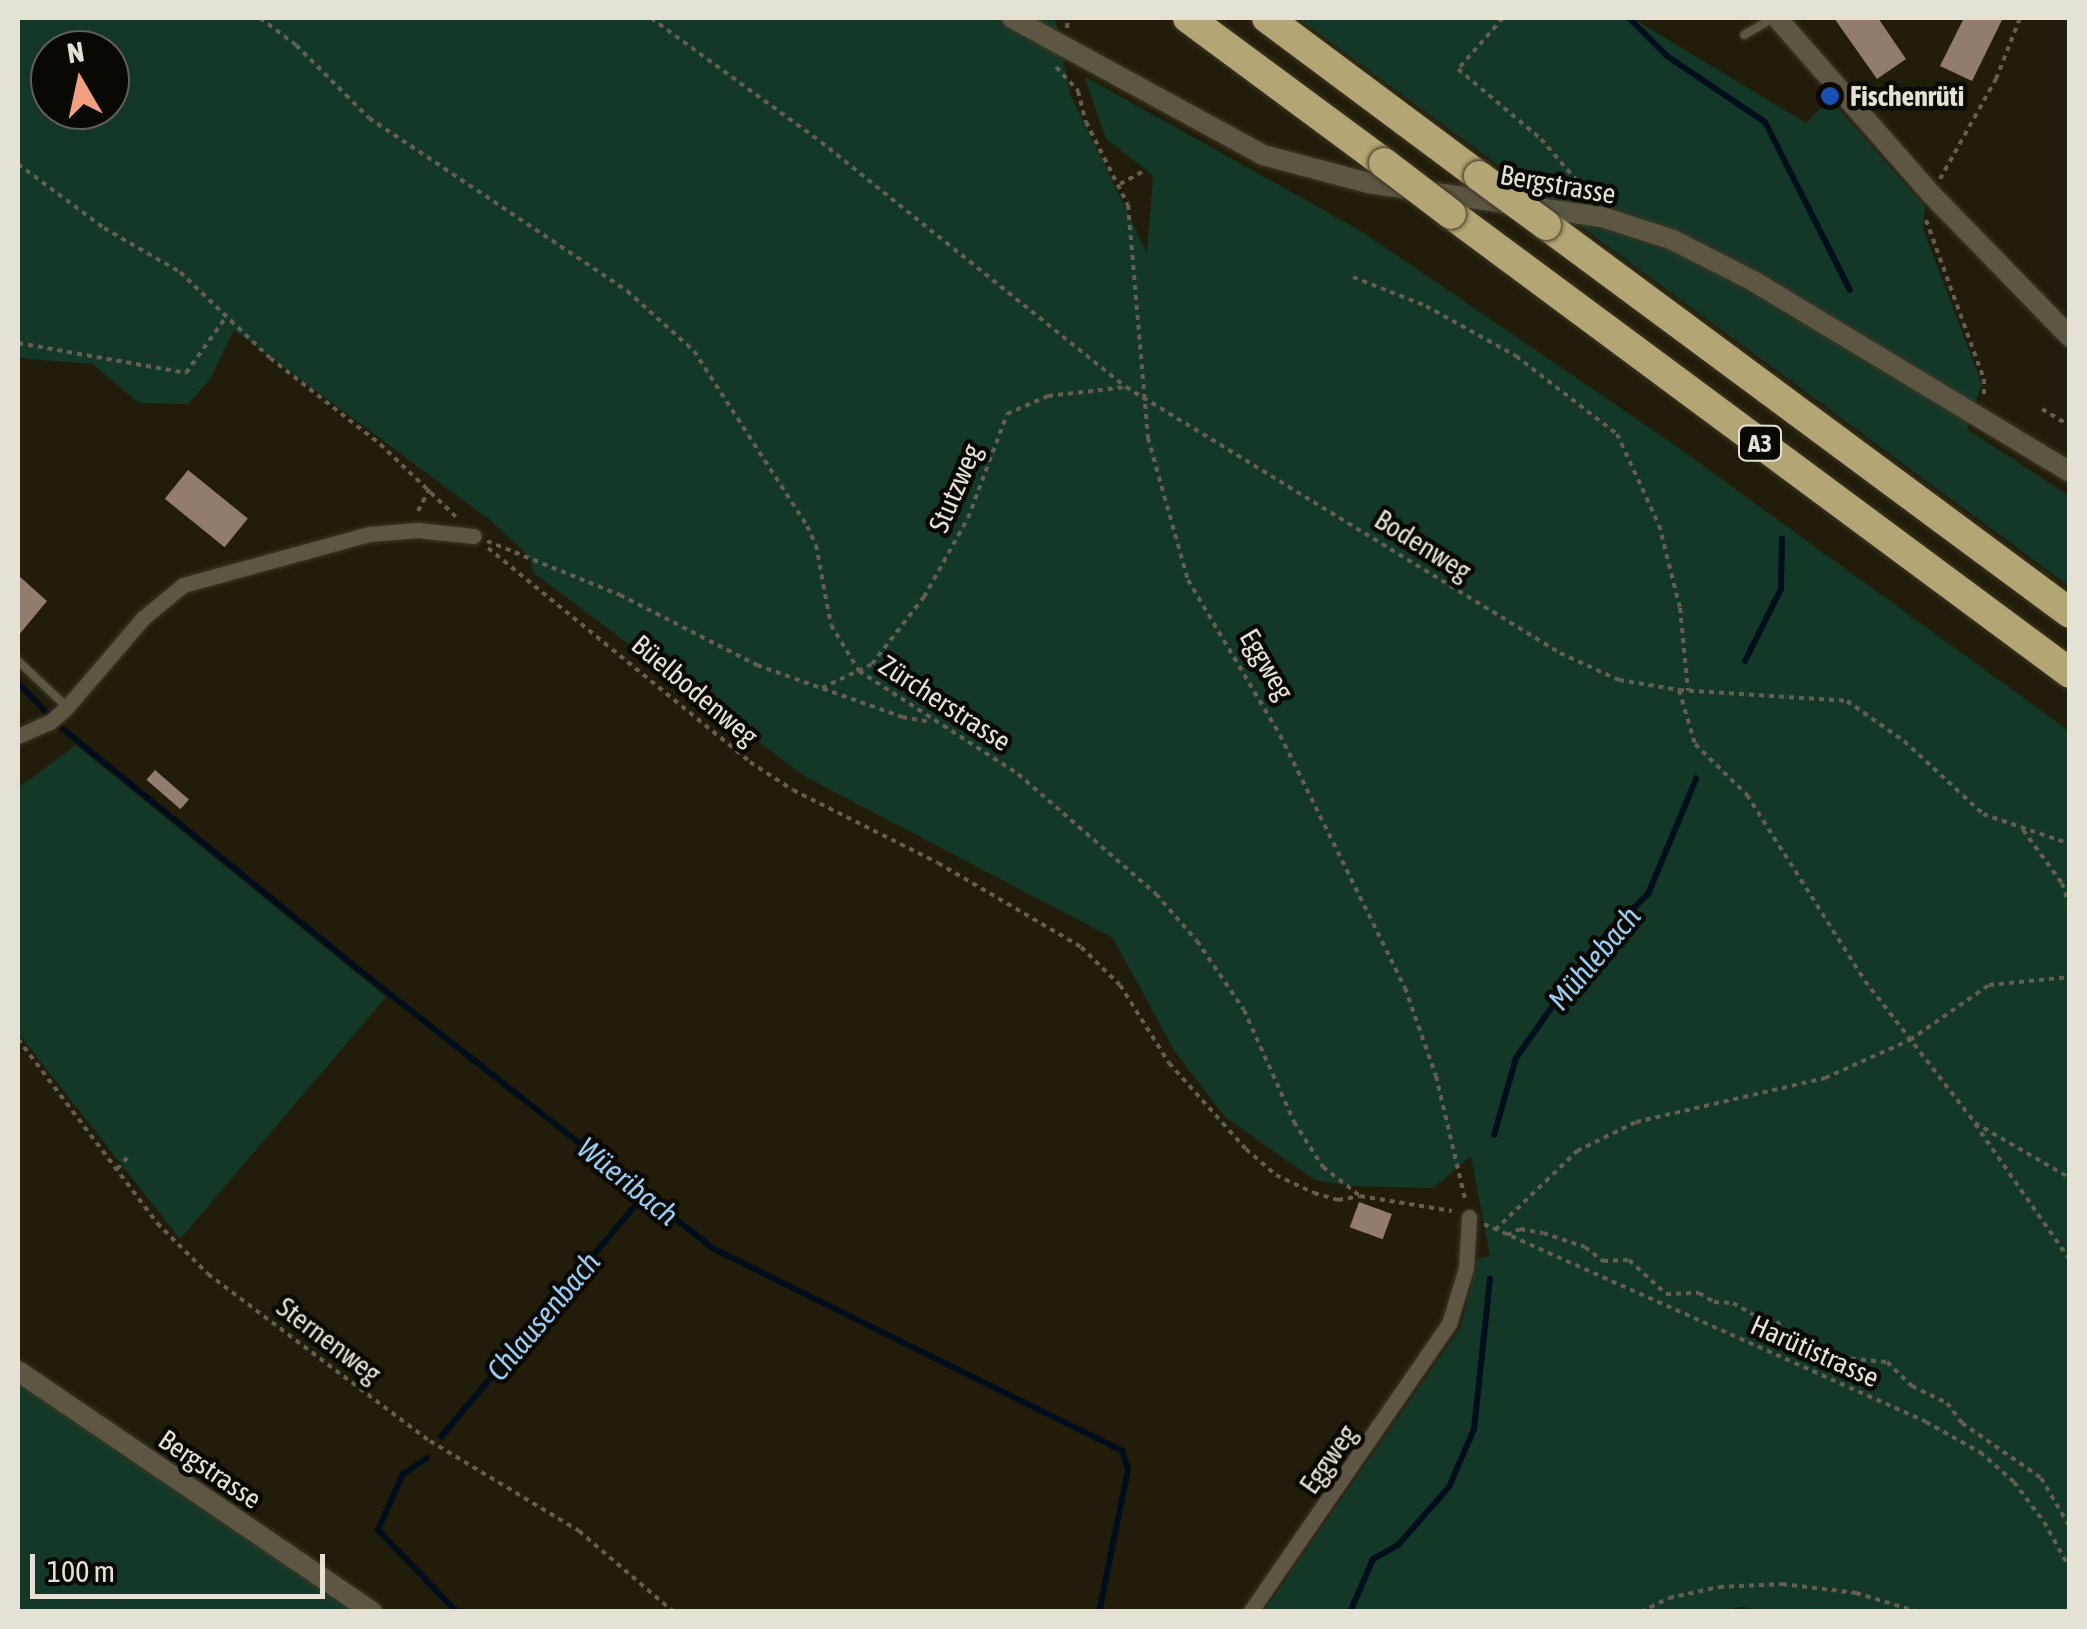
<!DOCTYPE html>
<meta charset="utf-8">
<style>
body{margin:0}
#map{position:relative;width:2087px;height:1629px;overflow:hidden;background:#221d0a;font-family:"Asap Condensed",sans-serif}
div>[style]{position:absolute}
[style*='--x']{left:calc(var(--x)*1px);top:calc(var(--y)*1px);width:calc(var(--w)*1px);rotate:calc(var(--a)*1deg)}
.green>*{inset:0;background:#143828}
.stream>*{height:6px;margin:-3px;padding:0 3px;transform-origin:3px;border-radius:3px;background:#000e1c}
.building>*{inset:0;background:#917c6e;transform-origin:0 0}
.path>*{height:4px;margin-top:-2px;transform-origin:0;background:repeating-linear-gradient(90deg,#645f4e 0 5px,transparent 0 10px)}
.roads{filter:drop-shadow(0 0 2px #3d3826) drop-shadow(0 0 2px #3d3826)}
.service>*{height:8px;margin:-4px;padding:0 4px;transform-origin:4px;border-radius:4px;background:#5c5643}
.minor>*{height:15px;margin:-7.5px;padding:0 7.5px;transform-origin:7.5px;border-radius:7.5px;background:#5c5643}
.tertiary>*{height:20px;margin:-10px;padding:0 10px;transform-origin:10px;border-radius:10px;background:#5c5643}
.motorway>*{height:30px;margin:-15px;padding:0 15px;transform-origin:15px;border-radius:15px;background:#b3a574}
.bridges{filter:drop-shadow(0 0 2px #3d3826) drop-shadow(0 0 2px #3d3826)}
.motorway-bridge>*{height:30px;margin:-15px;padding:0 15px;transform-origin:15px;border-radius:15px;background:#b3a574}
.dots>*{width:28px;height:28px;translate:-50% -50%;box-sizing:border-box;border:5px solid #0a0802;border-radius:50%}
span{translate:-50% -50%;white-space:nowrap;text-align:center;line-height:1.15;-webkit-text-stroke:9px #0a0802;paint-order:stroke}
.shield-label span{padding:2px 8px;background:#0a0802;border:2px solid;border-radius:8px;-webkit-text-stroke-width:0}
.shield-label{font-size:25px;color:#e5e1d5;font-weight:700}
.poi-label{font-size:28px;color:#e5e1d5;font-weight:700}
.left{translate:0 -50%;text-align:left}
.street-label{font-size:28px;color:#e5e1d5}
.water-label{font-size:30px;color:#99ccf4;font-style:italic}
.frame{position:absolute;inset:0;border:20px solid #e5e1d5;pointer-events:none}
.north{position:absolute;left:30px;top:30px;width:100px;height:100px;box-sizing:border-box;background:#0a0802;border:2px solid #625f56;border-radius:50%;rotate:351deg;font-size:28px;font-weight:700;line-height:40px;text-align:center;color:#e5e1d5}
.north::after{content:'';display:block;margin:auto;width:35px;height:45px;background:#f2a080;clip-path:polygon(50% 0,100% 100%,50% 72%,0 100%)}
.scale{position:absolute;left:30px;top:1554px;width:295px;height:45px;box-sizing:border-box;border:5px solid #e5e1d5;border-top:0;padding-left:12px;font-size:30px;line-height:35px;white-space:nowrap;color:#e5e1d5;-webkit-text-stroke:8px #0a0802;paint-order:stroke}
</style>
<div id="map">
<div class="green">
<i style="clip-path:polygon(evenodd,18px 18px,1055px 18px,1070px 94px,1147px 253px,1153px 175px,1106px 139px,1084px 76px,1361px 231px,1676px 446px,2069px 731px,2069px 1611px,1773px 1612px,1741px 1607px,1718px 1612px,1264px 1611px,1461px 1327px,1478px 1258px,1490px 1256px,1471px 1156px,1434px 1188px,1351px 1186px,1315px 1180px,1225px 1117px,1175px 1052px,1113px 938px,804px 776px,533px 572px,529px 556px,491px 521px,234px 330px,210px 379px,188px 404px,139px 403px,92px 364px,18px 358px,18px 18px,50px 50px,110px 50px,110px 110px,50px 110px,50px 50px)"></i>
<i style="clip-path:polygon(1298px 18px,1632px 18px,1806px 123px,1830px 99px,1925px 207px,1923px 229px,1982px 384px,1967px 429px,2069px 496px,2069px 586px)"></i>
<i style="clip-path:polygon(76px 745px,386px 997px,180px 1239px,18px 1033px,18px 788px)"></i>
<i style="clip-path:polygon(18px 1383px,176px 1491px,354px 1611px,18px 1611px)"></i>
</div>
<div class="stream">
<i style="--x:1629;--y:18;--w:54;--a:45"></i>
<i style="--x:1667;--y:56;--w:118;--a:34"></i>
<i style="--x:1765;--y:122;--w:188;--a:63.2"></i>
<i style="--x:1745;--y:661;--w:80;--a:-63.4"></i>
<i style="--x:1781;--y:589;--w:50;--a:-88.9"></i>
<i style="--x:18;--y:683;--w:43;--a:45.9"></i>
<i style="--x:58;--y:725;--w:387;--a:39.1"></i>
<i style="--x:358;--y:969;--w:451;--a:38.2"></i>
<i style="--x:712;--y:1248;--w:458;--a:26.3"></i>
<i style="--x:1122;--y:1451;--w:20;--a:72"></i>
<i style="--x:1128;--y:1470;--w:145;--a:101.5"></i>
<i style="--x:1494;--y:1135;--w:80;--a:-74.1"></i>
<i style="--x:1516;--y:1058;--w:136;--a:-54.9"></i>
<i style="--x:1594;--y:947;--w:76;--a:-44.5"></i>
<i style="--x:1648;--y:894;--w:125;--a:-67.3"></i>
<i style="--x:441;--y:1437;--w:317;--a:-50"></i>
<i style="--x:427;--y:1458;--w:29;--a:146"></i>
<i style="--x:403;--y:1474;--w:61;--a:114.1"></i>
<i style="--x:378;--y:1530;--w:114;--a:46.1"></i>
<i style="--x:1350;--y:1612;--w:58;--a:-66.5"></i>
<i style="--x:1373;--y:1559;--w:29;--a:-29"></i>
<i style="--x:1398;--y:1545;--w:77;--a:-48.7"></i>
<i style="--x:1449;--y:1487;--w:63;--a:-66.7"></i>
<i style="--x:1474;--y:1429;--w:151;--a:-83.9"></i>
</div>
<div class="building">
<i style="clip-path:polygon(1834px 18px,1878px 18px,1906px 59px,1877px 79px)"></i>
<i style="clip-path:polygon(1964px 18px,2003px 18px,1972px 81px,1940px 66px)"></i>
<i style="left:188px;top:470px;width:77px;height:37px;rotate:39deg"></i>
<i style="clip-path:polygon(18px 575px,47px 601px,18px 636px)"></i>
<i style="left:155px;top:770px;width:45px;height:13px;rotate:41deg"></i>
<i style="left:1359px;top:1202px;width:35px;height:27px;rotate:20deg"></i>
</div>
<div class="path">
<i style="--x:260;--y:18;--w:45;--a:36.9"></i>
<i style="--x:296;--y:45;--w:103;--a:45"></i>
<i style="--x:369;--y:118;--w:311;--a:33.8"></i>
<i style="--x:627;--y:291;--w:90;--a:41.8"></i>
<i style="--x:694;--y:351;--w:208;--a:57.1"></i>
<i style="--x:807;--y:526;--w:21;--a:65"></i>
<i style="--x:816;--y:545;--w:81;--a:79.4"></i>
<i style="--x:831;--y:625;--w:54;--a:58.7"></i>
<i style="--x:859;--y:671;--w:189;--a:32.9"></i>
<i style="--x:1018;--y:774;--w:183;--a:41"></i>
<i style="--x:1156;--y:894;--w:62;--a:48.9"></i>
<i style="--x:1197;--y:941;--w:83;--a:55.7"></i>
<i style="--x:1244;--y:1010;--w:123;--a:65.9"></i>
<i style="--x:1294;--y:1122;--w:54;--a:57.2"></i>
<i style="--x:1323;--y:1167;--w:47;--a:38.1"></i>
<i style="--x:1360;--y:1196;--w:93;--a:9.3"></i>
<i style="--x:651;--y:18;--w:210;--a:36.1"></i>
<i style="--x:821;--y:142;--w:391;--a:38.8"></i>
<i style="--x:1126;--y:387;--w:509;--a:31.5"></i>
<i style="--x:1560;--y:653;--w:65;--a:24.6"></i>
<i style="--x:1619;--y:680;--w:61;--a:9.5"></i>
<i style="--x:1679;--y:690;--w:56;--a:73.5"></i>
<i style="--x:1695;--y:744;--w:73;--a:44.4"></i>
<i style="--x:1747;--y:795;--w:220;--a:57.6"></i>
<i style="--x:1865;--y:981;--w:180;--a:52.2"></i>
<i style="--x:1975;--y:1123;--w:110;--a:30.1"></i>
<i style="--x:1503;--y:18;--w:68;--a:131.4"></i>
<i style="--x:1458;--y:69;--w:109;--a:40.1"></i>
<i style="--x:1541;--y:139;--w:75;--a:49.3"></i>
<i style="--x:1067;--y:28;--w:10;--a:-84"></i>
<i style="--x:1056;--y:67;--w:33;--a:47"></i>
<i style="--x:1078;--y:91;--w:32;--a:76"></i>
<i style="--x:1086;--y:122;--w:93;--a:63.2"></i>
<i style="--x:1128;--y:205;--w:234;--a:85.1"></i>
<i style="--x:1148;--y:438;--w:148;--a:74.3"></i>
<i style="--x:1188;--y:580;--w:180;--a:59.3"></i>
<i style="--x:1280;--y:735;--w:282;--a:63.7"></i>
<i style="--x:1405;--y:988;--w:93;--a:70.6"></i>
<i style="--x:1436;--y:1076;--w:130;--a:76.7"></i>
<i style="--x:18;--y:164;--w:107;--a:36.7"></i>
<i style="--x:104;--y:228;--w:88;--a:30.1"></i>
<i style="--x:180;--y:272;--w:124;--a:43.7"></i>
<i style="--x:270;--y:358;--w:140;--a:38"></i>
<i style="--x:380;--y:444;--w:105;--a:43.8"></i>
<i style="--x:1940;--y:179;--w:115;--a:-60.8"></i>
<i style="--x:1996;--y:79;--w:66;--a:-68.5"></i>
<i style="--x:1120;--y:184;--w:25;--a:-29"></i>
<i style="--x:1926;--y:220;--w:169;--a:70"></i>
<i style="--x:1984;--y:379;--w:20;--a:90"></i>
<i style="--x:1353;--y:277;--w:79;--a:21.7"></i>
<i style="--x:1426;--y:306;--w:103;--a:29.1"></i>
<i style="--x:1516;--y:356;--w:128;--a:37.7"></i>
<i style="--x:1617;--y:434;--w:100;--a:65.2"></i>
<i style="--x:1659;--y:525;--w:86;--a:75.8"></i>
<i style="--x:1680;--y:608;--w:83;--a:84.5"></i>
<i style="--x:18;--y:343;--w:171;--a:10.1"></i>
<i style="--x:186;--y:373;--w:69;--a:-54.5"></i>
<i style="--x:2042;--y:409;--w:33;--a:31"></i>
<i style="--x:418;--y:511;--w:25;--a:-63"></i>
<i style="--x:487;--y:541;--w:144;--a:22.1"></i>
<i style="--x:620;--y:595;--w:154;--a:27.1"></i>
<i style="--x:757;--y:665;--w:154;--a:19.7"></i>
<i style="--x:902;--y:717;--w:29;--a:10"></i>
<i style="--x:488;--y:548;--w:338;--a:39.2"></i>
<i style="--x:750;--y:762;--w:51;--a:33.1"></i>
<i style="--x:793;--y:790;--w:162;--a:26.7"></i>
<i style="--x:938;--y:863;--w:166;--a:30.4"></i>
<i style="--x:1081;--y:947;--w:54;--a:44.3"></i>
<i style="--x:1120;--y:985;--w:92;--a:57.9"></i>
<i style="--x:1169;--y:1063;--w:115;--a:48.2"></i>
<i style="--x:1246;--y:1149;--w:40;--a:41"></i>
<i style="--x:1276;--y:1175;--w:42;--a:25.3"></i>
<i style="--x:1314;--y:1193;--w:25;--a:16"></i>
<i style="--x:1338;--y:1200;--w:22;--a:-10"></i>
<i style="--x:822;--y:688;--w:55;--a:-25.6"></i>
<i style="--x:872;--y:664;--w:85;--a:-52.2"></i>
<i style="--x:924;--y:597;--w:90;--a:-60.9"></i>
<i style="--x:968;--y:518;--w:111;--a:-69.4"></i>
<i style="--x:1007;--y:414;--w:45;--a:-23.7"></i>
<i style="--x:1048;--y:396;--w:79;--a:-6.6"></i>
<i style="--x:1679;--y:690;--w:168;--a:3.7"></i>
<i style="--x:1847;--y:701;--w:70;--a:35.1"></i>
<i style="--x:1904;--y:741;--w:108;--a:42.7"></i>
<i style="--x:1983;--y:814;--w:92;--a:19"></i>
<i style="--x:2023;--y:830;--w:66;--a:53.7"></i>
<i style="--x:2062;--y:883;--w:25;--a:72"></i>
<i style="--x:18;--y:1039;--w:231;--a:52.9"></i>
<i style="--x:157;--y:1223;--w:72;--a:45"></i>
<i style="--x:208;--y:1274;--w:278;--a:37"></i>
<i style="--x:430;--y:1441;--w:174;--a:31.1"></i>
<i style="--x:579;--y:1531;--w:125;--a:40.5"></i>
<i style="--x:1975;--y:1124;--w:166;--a:55.1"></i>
<i style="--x:117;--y:1169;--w:15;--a:-48"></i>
<i style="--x:1484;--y:1224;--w:484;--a:24.1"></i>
<i style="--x:1926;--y:1422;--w:62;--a:29.1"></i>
<i style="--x:1980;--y:1452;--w:45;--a:41.4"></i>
<i style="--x:2014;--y:1482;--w:50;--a:53.1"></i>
<i style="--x:2044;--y:1522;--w:54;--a:61"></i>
<i style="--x:1495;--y:1230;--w:114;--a:-43.9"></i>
<i style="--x:1577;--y:1151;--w:66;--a:-26.2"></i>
<i style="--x:1636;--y:1122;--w:194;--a:-13.1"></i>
<i style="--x:1825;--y:1078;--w:93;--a:-24.1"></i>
<i style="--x:1910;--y:1040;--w:96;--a:-34.8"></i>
<i style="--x:1989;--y:985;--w:81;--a:-5.6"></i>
<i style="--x:1507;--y:1235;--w:14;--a:-25"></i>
<i style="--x:1520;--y:1229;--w:23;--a:10"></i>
<i style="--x:1543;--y:1233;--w:44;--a:18.4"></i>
<i style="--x:1585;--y:1247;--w:23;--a:38"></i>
<i style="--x:1603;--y:1261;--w:26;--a:-2"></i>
<i style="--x:1629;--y:1260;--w:50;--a:42.6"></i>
<i style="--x:1666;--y:1294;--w:33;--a:-2"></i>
<i style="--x:1699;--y:1293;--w:17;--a:31"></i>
<i style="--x:1714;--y:1302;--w:19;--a:3"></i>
<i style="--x:1733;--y:1303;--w:30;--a:30"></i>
<i style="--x:1759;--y:1318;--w:18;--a:9"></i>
<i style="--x:1777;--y:1321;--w:18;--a:56"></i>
<i style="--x:1787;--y:1336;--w:49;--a:25.5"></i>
<i style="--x:1831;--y:1357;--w:56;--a:5.1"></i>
<i style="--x:1887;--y:1362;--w:35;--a:44"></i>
<i style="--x:1912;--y:1386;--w:39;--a:26"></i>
<i style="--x:1947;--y:1403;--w:25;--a:53"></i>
<i style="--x:1962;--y:1423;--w:96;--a:34.8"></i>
<i style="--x:2041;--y:1478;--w:57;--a:59.4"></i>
<i style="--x:1641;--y:1612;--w:31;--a:-27"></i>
<i style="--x:1669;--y:1598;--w:51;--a:-12.4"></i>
<i style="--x:1719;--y:1587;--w:63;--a:-2.7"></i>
<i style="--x:1782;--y:1584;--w:75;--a:6.9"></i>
<i style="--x:1856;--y:1593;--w:66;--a:16.8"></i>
</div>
<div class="roads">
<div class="service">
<i style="--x:1744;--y:35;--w:34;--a:-30"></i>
<i style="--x:18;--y:661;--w:67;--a:43.2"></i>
</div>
<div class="minor">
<i style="--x:18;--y:736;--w:35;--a:-24"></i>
<i style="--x:50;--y:722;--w:23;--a:-41"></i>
<i style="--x:67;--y:707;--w:117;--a:-49.5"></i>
<i style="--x:143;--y:618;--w:52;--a:-39.5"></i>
<i style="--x:183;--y:585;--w:194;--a:-15.3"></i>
<i style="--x:370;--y:534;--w:47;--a:-4.9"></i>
<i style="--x:417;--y:530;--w:57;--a:6"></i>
<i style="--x:1250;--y:1612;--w:350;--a:-55.4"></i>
<i style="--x:1449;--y:1324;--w:59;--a:-73.1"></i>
<i style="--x:1466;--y:1268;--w:51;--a:-86.6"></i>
</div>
<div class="tertiary">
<i style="--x:1012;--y:18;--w:286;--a:28.6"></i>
<i style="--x:1263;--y:155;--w:109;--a:14.9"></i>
<i style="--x:1368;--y:183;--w:236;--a:8.3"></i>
<i style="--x:1602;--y:217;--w:75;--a:17.9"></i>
<i style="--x:1673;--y:240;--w:92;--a:27.1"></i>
<i style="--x:1755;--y:282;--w:368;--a:31.1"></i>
<i style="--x:1777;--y:18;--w:232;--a:48.8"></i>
<i style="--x:1930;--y:193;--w:201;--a:45.8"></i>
<i style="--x:18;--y:1371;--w:428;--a:34.2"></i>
</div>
<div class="motorway">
<i style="--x:1188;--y:18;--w:244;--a:36.5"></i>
<i style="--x:1267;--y:18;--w:264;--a:36.7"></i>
<i style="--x:1451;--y:214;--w:771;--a:36.56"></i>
<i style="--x:1546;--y:225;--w:652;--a:36.52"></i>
</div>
</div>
<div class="bridges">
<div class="motorway-bridge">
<i style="--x:1384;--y:163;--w:84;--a:37.3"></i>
<i style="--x:1479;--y:176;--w:83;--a:36.2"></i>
</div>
</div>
<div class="dots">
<i style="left:1830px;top:96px;background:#1a4fb4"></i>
</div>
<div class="shield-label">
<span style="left:1760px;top:443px">A3</span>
</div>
<div class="poi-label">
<span class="left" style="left:1850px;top:96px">Fischenrüti</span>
</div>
<div class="street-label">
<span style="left:1558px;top:184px;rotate:10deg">Bergstrasse</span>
<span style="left:955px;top:488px;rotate:-67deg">Stutzweg</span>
<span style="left:1423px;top:545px;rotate:32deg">Bodenweg</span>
<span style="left:1267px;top:664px;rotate:59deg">Eggweg</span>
<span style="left:695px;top:690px;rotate:40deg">Büelbodenweg</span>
<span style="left:945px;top:703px;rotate:33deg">Zürcherstrasse</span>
<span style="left:329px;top:1340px;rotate:37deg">Sternenweg</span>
<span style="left:1815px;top:1351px;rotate:24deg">Harütistrasse</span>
<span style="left:1328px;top:1459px;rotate:-55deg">Eggweg</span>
<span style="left:210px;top:1469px;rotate:34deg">Bergstrasse</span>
</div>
<div class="water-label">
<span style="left:1594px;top:958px;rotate:-50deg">Mühlebach</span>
<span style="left:628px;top:1181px;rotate:39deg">Wüeribach</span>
<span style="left:543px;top:1316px;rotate:-50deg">Chlausenbach</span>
</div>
<div class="frame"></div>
<div class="north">N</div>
<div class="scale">100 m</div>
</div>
